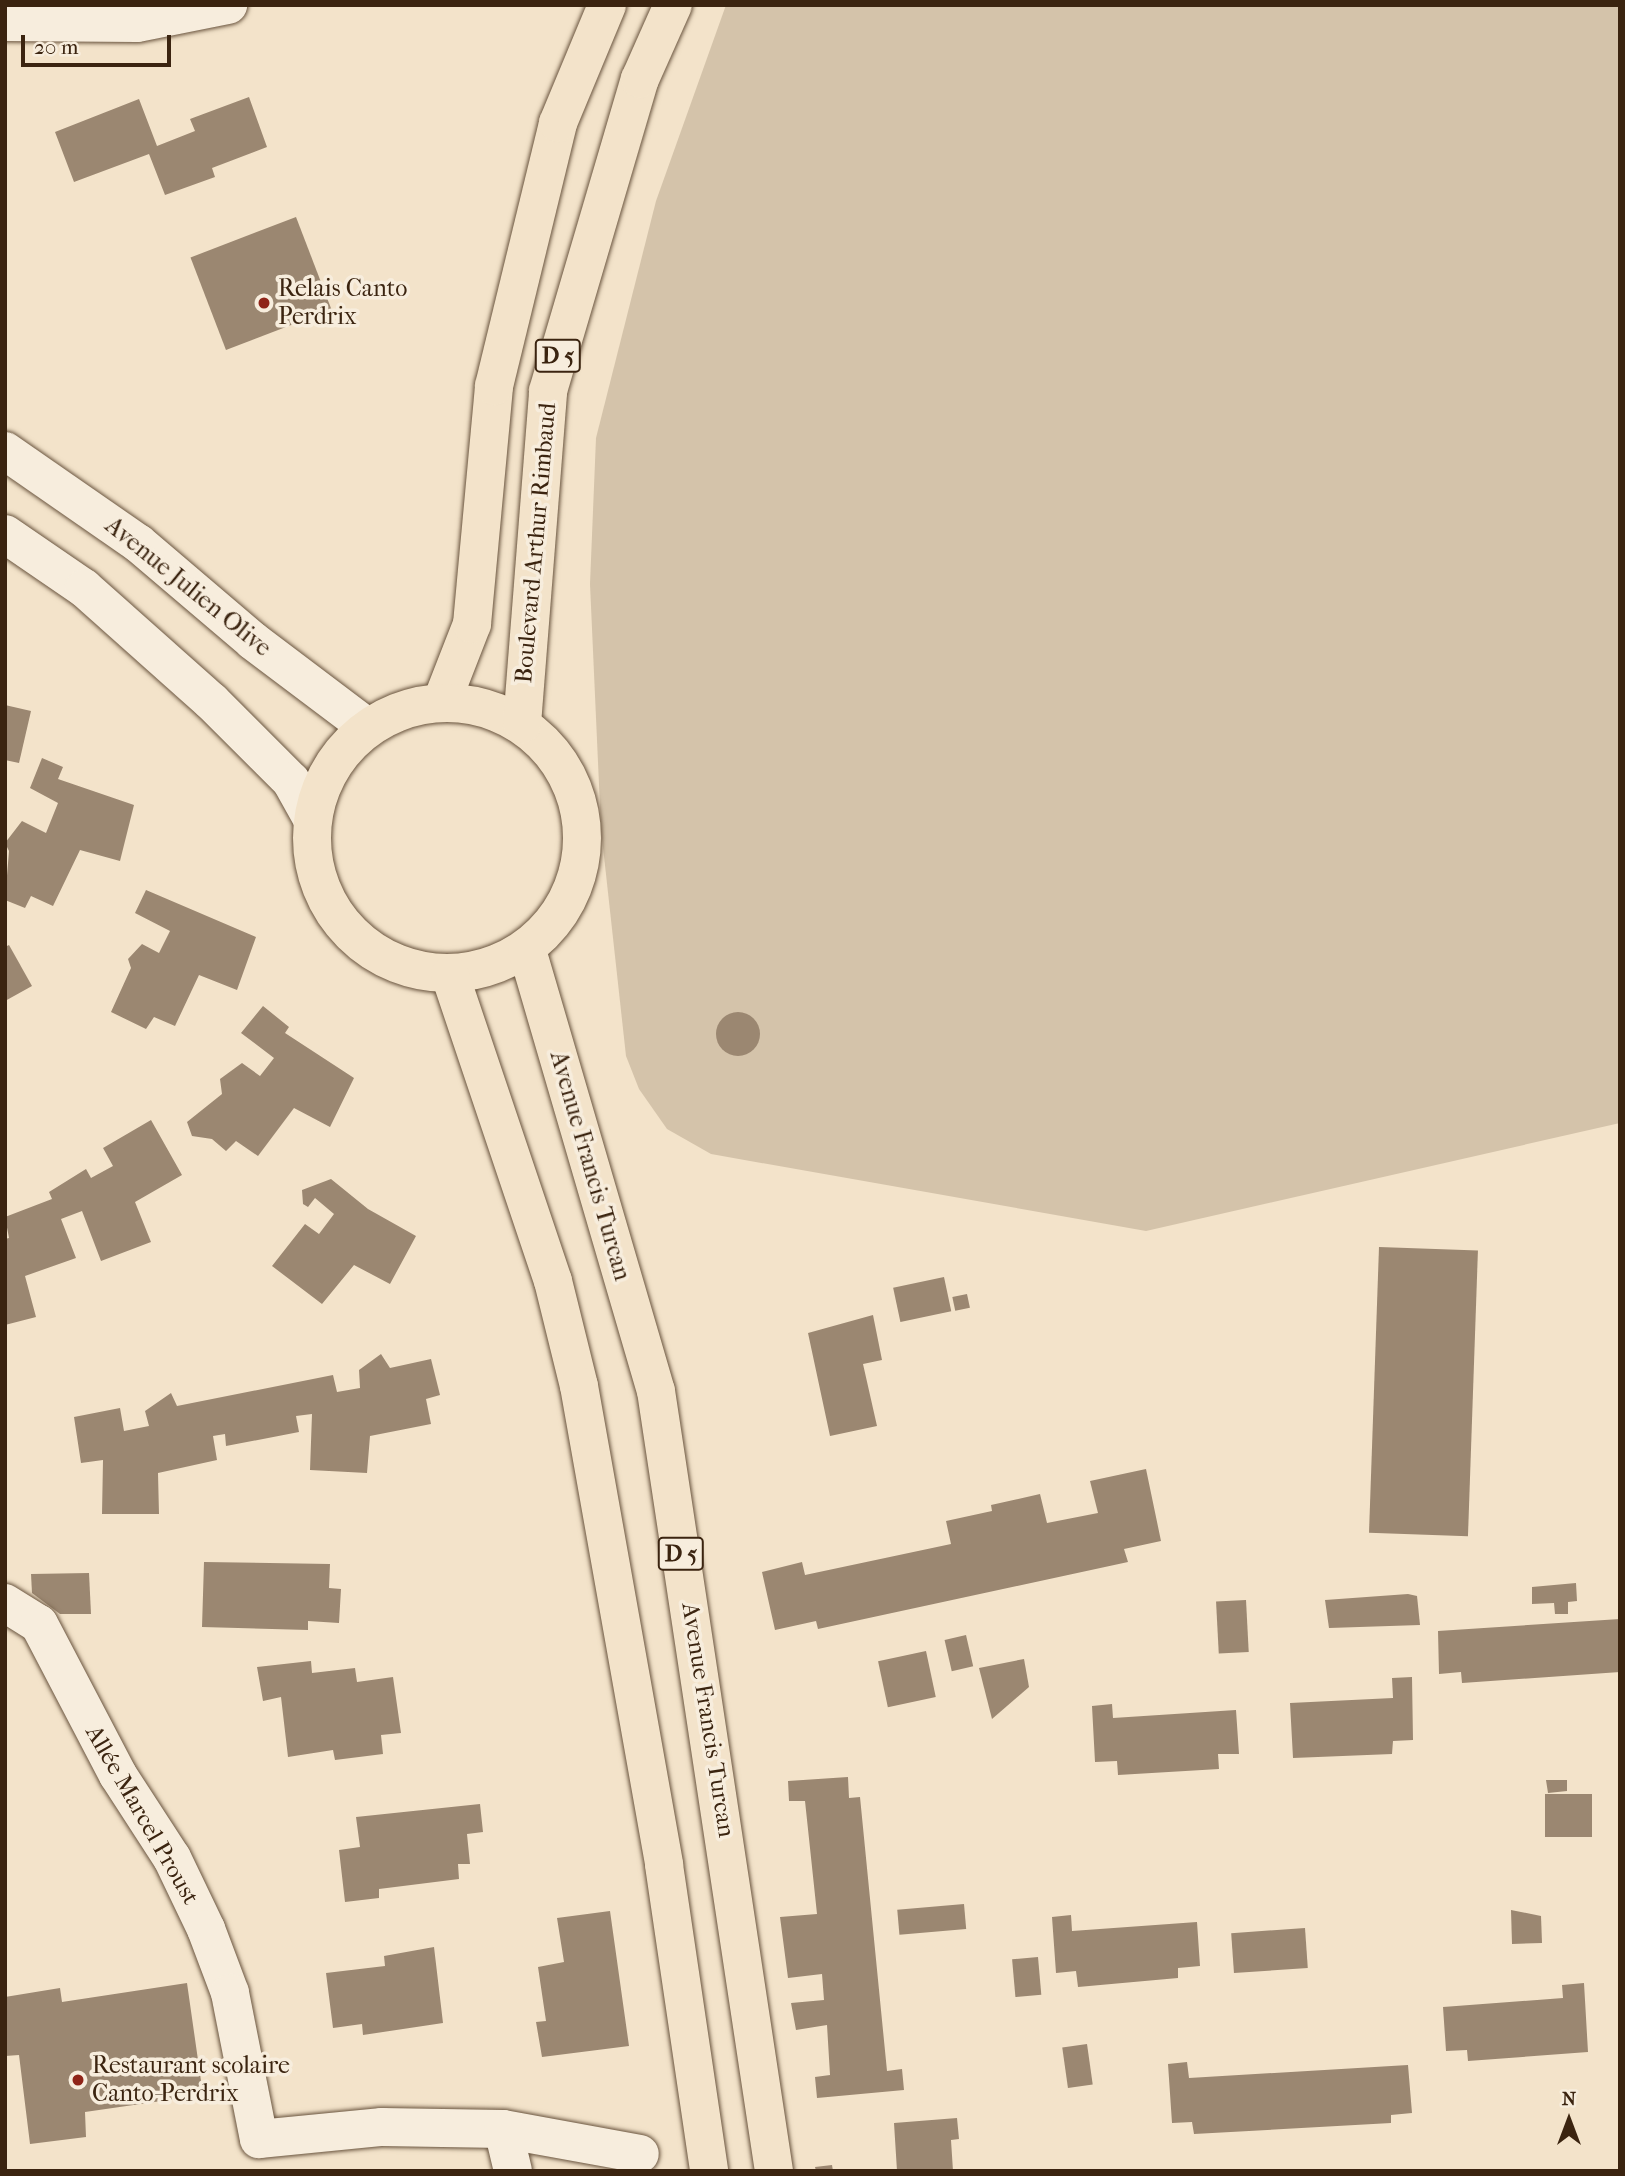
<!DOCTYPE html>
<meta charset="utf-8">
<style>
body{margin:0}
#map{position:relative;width:1625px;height:2176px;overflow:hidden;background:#f3e3ca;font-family:"IM FELL French Canon",serif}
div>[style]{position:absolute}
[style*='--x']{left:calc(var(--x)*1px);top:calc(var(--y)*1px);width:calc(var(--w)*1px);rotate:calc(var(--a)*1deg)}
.green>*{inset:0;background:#d4c3aa}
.building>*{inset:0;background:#9b8771;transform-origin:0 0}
.round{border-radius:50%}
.roads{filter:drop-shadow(0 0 2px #69543e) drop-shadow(0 0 2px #69543e)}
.minor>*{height:38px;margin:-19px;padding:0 19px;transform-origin:19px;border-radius:19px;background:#f7eddd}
.secondary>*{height:38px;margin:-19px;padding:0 19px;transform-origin:19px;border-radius:19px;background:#f7eddd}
.primary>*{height:38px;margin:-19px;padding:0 19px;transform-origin:19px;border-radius:19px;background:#f3e3ca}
.primary>.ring{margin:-19px;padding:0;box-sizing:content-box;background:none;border:38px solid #f3e3ca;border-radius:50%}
.dots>*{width:19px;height:19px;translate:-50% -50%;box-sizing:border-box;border:4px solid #f7eddd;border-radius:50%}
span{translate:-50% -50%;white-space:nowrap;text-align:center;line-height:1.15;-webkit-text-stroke:7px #f7eddd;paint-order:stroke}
.shield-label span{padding:2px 5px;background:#f7eddd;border:2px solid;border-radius:5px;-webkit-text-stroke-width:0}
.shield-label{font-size:23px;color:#3b2410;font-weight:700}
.poi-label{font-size:24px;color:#3b2410}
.left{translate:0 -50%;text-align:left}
.street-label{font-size:24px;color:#3b2410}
.frame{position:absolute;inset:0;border:7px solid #3b2410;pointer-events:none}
.north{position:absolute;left:1534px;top:2085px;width:70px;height:70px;-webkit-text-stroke:5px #f7eddd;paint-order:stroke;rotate:0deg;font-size:19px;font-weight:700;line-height:28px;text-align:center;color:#3b2410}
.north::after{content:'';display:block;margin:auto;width:24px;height:32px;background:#3b2410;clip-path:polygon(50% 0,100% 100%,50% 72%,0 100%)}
.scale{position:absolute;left:21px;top:35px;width:150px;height:32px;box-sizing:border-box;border:4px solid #3b2410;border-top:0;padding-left:9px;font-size:21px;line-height:24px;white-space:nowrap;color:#3b2410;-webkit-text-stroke:5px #f7eddd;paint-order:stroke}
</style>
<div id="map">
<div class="green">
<i style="clip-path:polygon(726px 5px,1620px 5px,1620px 1123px,1146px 1231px,711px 1154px,667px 1129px,639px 1089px,626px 1056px,601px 829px,590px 584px,596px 438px,656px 201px)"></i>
</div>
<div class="building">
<i style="clip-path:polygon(249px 97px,267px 147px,212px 168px,215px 177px,165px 195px,149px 154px,74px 182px,55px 132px,139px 99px,157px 146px,195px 131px,190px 119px)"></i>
<i style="left:296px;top:217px;width:99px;height:113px;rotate:69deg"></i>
<i style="clip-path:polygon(5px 705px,31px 711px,19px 763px,5px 760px)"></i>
<i style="clip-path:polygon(42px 758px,63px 767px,58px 779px,134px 805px,120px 861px,80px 850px,53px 906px,31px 896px,25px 908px,5px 900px,9px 851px,5px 843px,22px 821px,46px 833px,58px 803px,30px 788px)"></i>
<i style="clip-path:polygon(146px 890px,256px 937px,237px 990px,199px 975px,175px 1026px,154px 1017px,146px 1029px,111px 1012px,131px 968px,128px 959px,142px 944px,159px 953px,170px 931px,135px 913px)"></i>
<i style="clip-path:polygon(9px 945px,32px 986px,5px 1001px,5px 947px)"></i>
<i style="clip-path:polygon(263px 1006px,289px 1027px,285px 1033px,354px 1078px,330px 1127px,294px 1108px,258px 1156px,236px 1141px,226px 1151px,212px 1139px,192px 1136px,187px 1122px,222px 1094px,220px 1079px,242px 1063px,260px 1076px,274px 1058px,241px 1033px)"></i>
<i class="round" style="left:716px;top:1012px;width:44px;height:44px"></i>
<i style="clip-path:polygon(151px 1120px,182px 1175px,135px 1202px,151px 1242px,101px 1261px,82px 1211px,61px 1219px,76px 1258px,25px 1276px,36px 1317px,5px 1325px,5px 1239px,9px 1238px,5px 1217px,52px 1199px,49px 1192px,86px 1169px,91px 1178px,113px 1166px,103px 1148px)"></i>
<i style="clip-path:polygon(331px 1179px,368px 1209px,416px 1236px,390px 1284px,354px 1265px,322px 1304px,272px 1266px,305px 1224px,319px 1234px,334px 1214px,315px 1198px,308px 1207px,303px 1204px,302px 1190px)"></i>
<i style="left:1379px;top:1247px;width:99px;height:286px;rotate:2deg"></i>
<i style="left:944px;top:1277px;width:35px;height:52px;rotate:78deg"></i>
<i style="left:967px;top:1294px;width:14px;height:15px;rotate:78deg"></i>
<i style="clip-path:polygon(873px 1315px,882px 1360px,863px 1364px,877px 1426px,830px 1436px,808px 1333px)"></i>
<i style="clip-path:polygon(381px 1354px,390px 1368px,431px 1359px,440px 1395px,426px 1399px,431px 1424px,370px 1436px,367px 1473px,310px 1470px,312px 1414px,296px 1416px,299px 1432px,226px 1446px,225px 1434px,213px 1436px,217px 1460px,158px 1473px,159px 1514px,102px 1514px,103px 1460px,81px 1463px,74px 1417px,120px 1408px,124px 1431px,149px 1426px,145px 1411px,171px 1393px,177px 1406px,333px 1375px,337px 1392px,360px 1388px,359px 1370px)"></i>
<i style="clip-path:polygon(1146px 1469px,1161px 1541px,1124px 1549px,1128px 1562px,818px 1629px,816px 1621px,775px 1630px,762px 1572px,802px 1562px,805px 1575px,951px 1544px,946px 1521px,992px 1511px,991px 1505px,1040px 1494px,1047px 1523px,1098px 1513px,1090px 1481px)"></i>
<i style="clip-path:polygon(204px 1562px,330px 1564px,329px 1588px,341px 1589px,339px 1623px,308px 1621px,308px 1630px,202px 1627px)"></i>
<i style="clip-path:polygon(89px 1573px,91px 1614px,60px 1614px,32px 1593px,31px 1574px)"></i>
<i style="clip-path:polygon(1576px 1583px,1577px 1601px,1568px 1602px,1568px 1614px,1555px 1614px,1554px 1603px,1532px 1604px,1532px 1587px)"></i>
<i style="clip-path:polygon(1408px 1594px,1417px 1596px,1420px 1625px,1329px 1628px,1325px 1600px)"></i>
<i style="left:1246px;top:1600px;width:52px;height:30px;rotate:87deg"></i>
<i style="clip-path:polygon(1620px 1619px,1620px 1672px,1462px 1683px,1461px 1672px,1439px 1674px,1438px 1631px)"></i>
<i style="left:966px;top:1635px;width:32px;height:22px;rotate:77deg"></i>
<i style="left:926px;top:1651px;width:47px;height:49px;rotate:78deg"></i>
<i style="clip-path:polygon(1024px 1659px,1029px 1687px,992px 1719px,979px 1668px)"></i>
<i style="clip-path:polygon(311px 1661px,312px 1673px,355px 1668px,357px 1682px,393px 1677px,401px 1733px,381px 1735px,383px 1754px,335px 1760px,333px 1750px,288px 1757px,281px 1697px,263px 1701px,257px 1667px)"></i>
<i style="clip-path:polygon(1412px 1677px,1413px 1740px,1393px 1741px,1392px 1754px,1293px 1758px,1290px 1703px,1393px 1698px,1392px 1678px)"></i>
<i style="clip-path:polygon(1112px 1704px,1113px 1718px,1236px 1710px,1239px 1754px,1218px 1754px,1219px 1769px,1118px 1775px,1117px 1761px,1095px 1762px,1092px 1706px)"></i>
<i style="clip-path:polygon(848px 1777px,849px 1798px,860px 1797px,887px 2071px,902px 2069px,904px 2090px,817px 2098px,815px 2077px,830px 2075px,827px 2025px,796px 2030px,791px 2003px,824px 2000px,822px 1974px,788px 1978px,780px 1917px,817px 1914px,805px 1801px,789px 1801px,788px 1781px)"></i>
<i style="clip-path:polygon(1546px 1780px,1567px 1780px,1567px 1791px,1548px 1793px)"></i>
<i style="left:1545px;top:1794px;width:47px;height:43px"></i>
<i style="clip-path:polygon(480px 1804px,483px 1832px,467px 1834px,470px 1864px,458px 1864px,459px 1879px,379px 1889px,379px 1898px,345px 1902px,339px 1850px,360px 1847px,356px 1817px)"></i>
<i style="left:964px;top:1904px;width:25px;height:67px;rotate:85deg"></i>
<i style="clip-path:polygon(1511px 1910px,1541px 1916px,1542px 1943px,1512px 1944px)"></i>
<i style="clip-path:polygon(610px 1911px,629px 2046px,542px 2057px,536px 2022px,546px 2021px,538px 1967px,564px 1962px,557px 1918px)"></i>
<i style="clip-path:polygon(1071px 1915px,1072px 1931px,1197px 1922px,1200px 1966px,1178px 1968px,1178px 1978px,1078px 1987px,1076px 1971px,1056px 1973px,1052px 1917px)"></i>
<i style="left:1305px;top:1928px;width:40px;height:74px;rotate:86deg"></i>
<i style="clip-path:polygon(434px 1947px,443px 2023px,363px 2035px,362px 2024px,333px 2028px,326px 1973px,385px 1966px,384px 1956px)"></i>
<i style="left:1038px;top:1957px;width:38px;height:26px;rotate:85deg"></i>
<i style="clip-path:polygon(187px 1983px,203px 2095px,85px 2112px,86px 2137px,30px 2144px,19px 2055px,5px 2056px,5px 1997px,60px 1988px,62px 2002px)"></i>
<i style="clip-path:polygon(1584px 1983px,1588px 2052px,1468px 2061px,1467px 2050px,1446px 2051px,1443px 2007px,1563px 1998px,1562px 1985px)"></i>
<i style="left:1087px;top:2044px;width:41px;height:25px;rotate:82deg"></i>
<i style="clip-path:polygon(1187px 2062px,1189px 2078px,1408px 2065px,1412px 2113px,1391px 2115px,1391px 2123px,1194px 2134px,1192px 2122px,1172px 2123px,1168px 2064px)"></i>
<i style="clip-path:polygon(957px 2118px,959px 2139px,951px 2140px,953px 2171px,897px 2171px,894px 2123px)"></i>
<i style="clip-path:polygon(832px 2165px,833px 2171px,816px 2171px,815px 2167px)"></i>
</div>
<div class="roads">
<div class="minor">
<i style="--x:5;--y:22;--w:132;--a:0.4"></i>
<i style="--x:137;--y:23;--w:93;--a:-11.2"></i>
<i style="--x:5;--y:1603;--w:40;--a:32"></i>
<i style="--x:39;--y:1624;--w:170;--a:62.4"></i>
<i style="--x:118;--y:1775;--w:99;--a:57"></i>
<i style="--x:172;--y:1858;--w:79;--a:64.4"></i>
<i style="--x:206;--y:1929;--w:68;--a:69.4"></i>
<i style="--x:230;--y:1993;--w:149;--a:78.8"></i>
<i style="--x:259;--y:2139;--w:124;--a:-5.6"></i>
<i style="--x:382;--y:2127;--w:121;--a:0.9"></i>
<i style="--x:503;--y:2129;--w:139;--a:10.3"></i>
<i style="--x:503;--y:2129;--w:43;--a:76.6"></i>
</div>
<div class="secondary">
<i style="--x:5;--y:451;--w:162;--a:34.7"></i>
<i style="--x:138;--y:543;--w:151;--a:40.4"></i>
<i style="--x:253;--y:641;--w:143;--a:37"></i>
<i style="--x:5;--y:534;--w:96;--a:34.4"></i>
<i style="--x:84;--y:588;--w:170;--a:41.7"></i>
<i style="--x:211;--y:701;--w:113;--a:45"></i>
<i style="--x:291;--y:781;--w:41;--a:60.9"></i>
</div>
<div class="primary">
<i style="--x:442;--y:701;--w:83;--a:-68.7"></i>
<i style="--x:472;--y:624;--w:239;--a:-84.7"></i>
<i style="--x:494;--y:386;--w:271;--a:-76.3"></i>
<i style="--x:558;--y:123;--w:128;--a:-67.4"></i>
<i class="ring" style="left:312px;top:703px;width:232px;height:232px"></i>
<i style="--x:522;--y:724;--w:334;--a:-85.5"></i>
<i style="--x:548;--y:391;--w:325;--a:-73.6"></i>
<i style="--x:640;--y:79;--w:81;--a:-66"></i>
<i style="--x:527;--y:950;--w:459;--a:73.7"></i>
<i style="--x:656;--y:1391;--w:789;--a:81.4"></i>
<i style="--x:450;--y:975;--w:323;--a:71.4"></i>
<i style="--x:553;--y:1281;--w:108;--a:76.1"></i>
<i style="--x:579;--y:1386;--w:486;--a:79.9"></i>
<i style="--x:664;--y:1865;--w:309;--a:81.6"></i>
</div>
</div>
<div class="dots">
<i style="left:264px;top:303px;background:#8f2418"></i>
<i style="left:78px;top:2080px;background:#8f2418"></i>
</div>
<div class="shield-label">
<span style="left:558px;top:356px">D 5</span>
<span style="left:681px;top:1554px">D 5</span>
</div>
<div class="poi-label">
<span class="left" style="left:278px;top:303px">Relais Canto<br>Perdrix</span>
<span class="left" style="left:92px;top:2080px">Restaurant scolaire<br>Canto-Perdrix</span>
</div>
<div class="street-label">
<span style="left:536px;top:543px;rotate:-85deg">Boulevard Arthur Rimbaud</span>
<span style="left:188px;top:587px;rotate:39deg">Avenue Julien Olive</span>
<span style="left:590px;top:1166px;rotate:74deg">Avenue Francis Turcan</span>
<span style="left:708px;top:1720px;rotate:81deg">Avenue Francis Turcan</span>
<span style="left:142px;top:1815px;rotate:60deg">Allée Marcel Proust</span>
</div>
<div class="frame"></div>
<div class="north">N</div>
<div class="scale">20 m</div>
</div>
